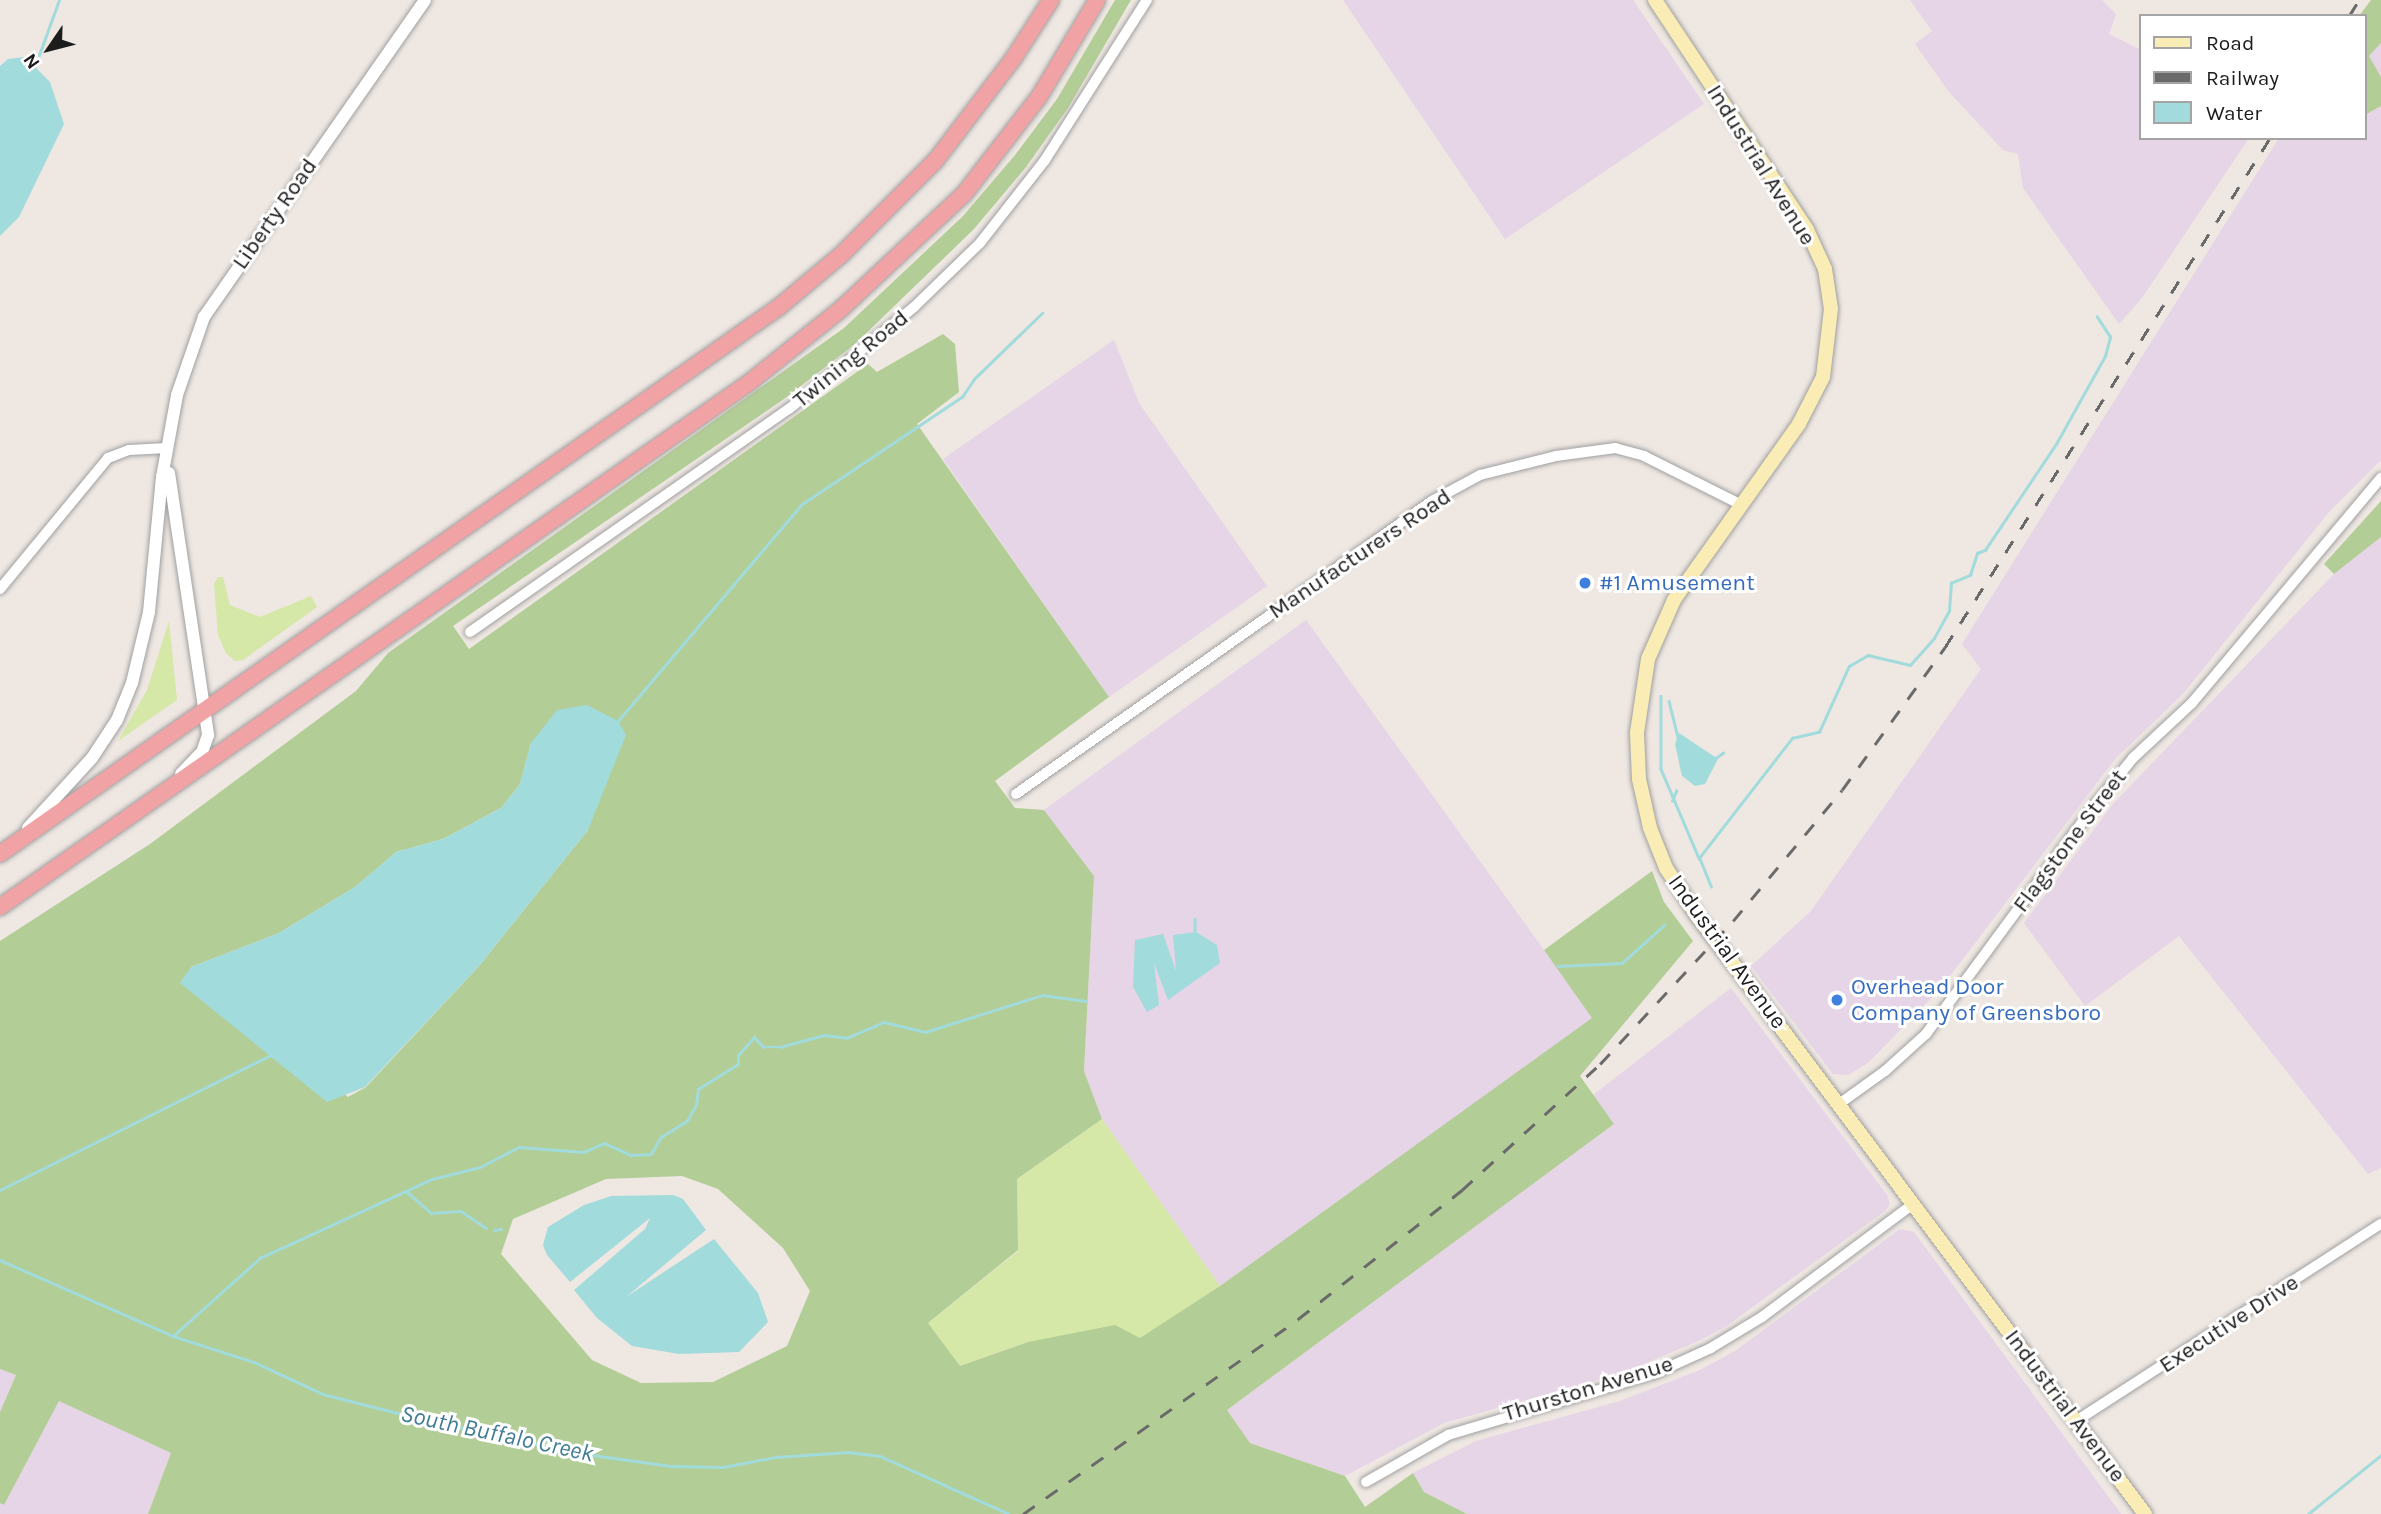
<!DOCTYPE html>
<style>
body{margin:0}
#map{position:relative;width:2381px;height:1514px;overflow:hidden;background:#eee7e2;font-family:Karla,sans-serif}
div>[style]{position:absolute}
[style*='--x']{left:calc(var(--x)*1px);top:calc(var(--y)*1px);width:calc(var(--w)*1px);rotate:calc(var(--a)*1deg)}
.industrial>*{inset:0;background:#e6d4e7}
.grass>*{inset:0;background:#d6e8a7}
.forest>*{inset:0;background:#b3cd97}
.water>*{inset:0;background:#a2dbdc}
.stream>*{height:2.5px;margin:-1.25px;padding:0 1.25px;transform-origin:1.25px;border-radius:1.25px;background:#a2dbdc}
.roads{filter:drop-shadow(0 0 2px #a0a0a0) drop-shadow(0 0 2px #a0a0a0)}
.minor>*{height:10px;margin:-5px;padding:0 5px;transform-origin:5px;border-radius:5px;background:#fff}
.tertiary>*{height:12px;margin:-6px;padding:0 6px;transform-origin:6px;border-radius:6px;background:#fff}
.secondary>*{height:14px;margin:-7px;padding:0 7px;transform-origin:7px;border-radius:7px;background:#f9edb5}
.trunk>*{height:16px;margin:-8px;padding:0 8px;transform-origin:8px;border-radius:8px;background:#f0a2a4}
.rail>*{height:2.5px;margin-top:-1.25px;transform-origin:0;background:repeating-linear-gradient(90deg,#6a6a6a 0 14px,transparent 0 28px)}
.dots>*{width:19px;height:19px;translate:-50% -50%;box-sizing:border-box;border:4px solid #fff;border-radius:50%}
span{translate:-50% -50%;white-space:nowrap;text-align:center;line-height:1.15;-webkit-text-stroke:6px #fff;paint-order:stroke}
.street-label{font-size:23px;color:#1c1c1c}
.shop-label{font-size:23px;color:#366cbe}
.left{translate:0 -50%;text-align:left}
.water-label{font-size:24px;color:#417d94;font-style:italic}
.legend{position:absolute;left:2139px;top:14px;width:228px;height:126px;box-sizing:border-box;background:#fff;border:2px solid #a4a4a4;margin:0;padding:9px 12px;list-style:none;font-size:21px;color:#1c1c1c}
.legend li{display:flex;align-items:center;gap:14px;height:35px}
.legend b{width:35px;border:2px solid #a4a4a4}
.north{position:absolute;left:14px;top:14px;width:70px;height:70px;-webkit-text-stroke:5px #fff;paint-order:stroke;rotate:235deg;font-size:19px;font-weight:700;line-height:28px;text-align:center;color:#1c1c1c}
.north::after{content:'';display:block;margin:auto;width:24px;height:32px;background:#1c1c1c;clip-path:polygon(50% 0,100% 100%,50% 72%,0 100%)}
</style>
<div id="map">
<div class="industrial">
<i style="clip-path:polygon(1343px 0,1633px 0,1704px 104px,1505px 239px)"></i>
<i style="clip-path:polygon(1910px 0,2102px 0,2116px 14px,2109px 34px,2141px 50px,2141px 138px,2249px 138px,2142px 298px,2119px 324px,2023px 188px,2018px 154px,2003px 150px,1949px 92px,1915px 44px,1932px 31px)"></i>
<i style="clip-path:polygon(2381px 43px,2381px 77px,2369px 56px)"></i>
<i style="clip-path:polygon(2381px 106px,2381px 460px,2329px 512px,2183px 694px,2116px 758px,1940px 989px,1869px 1062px,1848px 1075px,1833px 1074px,1751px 966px,1811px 911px,1981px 669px,1962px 644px,2279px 138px,2365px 138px,2365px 115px)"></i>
<i style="clip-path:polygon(1114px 340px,1139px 403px,1267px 586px,1109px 697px,943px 459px)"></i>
<i style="clip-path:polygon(2381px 537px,2381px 1168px,2368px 1174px,2179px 936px,2085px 1006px,2024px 923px,2113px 804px,2334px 574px)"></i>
<i style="clip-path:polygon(1306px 620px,1593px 1018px,1220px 1286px,1102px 1119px,1084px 1071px,1094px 876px,1044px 810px)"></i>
<i style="clip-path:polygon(1731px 988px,1887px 1195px,1890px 1204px,1885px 1211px,1725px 1327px,1698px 1341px,1623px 1373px,1444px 1423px,1345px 1476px,1250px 1443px,1227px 1410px,1614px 1124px,1593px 1095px)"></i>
<i style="clip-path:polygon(1900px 1229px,1914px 1232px,2121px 1514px,1467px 1514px,1424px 1492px,1413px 1473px,1476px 1441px,1620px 1401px,1700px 1370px,1735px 1351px)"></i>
<i style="clip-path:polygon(0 1369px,16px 1375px,0 1412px)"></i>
<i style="clip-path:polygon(59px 1401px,171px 1453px,148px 1514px,0 1514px,0 1503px,4px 1505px)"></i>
</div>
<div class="grass">
<i style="clip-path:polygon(218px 577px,223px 577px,230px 605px,260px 617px,311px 596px,317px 607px,243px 660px,235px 661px,226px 653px,218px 635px,214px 584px)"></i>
<i style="clip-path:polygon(169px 621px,177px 700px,118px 741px,147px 690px)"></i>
<i style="clip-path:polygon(1102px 1119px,1220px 1286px,1140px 1339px,1028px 1342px,960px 1366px,927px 1324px,1018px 1251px,1017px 1179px)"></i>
</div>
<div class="forest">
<i style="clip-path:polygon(evenodd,1115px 0,1131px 0,1068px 108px,1026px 167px,974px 229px,855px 344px,784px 399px,453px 626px,469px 649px,868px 364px,877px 372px,943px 334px,955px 344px,959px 392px,917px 424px,1109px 697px,995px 781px,1015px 808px,1044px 810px,1094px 876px,1084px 1071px,1102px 1119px,1017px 1179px,1018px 1250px,928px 1323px,960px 1366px,1028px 1342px,1115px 1325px,1140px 1338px,1220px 1286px,1592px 1018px,1544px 950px,1652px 871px,1664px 902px,1693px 941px,1580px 1076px,1614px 1124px,1227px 1410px,1250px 1443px,1345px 1476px,1365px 1507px,1413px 1473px,1424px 1492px,1467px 1514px,148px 1514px,171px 1453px,59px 1401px,4px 1505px,0 1503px,0 1412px,16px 1375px,0 1369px,0 941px,150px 844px,356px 691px,388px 653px,844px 328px,963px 216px,1015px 155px,1057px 99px,1115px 0,531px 743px,588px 830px,479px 966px,366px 1087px,348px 1097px,191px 967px,279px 933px,355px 887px,396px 852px,443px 839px,501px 808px,520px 784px,531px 743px,1115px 0,682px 1176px,718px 1189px,783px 1248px,810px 1291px,787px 1346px,713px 1382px,641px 1383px,592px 1360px,501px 1254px,513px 1219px,606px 1179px,682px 1176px)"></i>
<i style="clip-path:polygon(2371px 0,2381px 0,2381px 43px,2369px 56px,2381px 77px,2381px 106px,2365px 115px,2365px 16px,2359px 16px)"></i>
<i style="clip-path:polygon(2381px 501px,2381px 537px,2334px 574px,2324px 564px)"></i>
</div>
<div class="water">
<i style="clip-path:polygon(25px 57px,50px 82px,64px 124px,19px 217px,0 236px,0 66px,8px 59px)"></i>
<i style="clip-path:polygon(587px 705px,618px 721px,626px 735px,588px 830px,479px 966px,365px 1087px,327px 1102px,180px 983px,191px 967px,279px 933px,355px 887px,396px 852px,443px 839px,501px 808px,520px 784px,531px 743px,557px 710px)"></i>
<i style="clip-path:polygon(1679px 733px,1718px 759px,1705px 784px,1695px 786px,1682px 776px,1675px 744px)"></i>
<i style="clip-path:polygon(1196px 932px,1217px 945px,1220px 963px,1168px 1000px,1154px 963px,1159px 1005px,1147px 1012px,1133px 987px,1135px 940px,1163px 934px,1176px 971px,1173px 935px)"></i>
<i style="clip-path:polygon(673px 1195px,683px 1199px,706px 1230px,626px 1297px,714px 1239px,758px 1293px,768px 1322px,739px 1352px,679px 1354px,632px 1346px,597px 1318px,574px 1290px,645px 1229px,650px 1218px,570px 1282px,547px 1255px,543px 1245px,548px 1227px,584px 1205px,611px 1196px)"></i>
</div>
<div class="stream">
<i style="--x:34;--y:69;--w:73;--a:-70.1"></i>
<i style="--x:1661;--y:696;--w:73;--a:90"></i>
<i style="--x:1661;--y:769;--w:97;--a:66.9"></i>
<i style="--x:1669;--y:701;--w:37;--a:76"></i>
<i style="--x:617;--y:722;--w:286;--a:-49.7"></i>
<i style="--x:802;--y:504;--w:192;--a:-33.8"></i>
<i style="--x:962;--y:397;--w:22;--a:-56"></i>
<i style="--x:974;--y:379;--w:95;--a:-44.1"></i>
<i style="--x:1714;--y:759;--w:11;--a:-34"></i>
<i style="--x:1672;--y:801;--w:11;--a:-68"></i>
<i style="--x:1711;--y:887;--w:31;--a:-112"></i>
<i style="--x:1699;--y:858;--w:152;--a:-52.2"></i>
<i style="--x:1792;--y:738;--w:28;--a:-13"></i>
<i style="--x:1819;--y:732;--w:72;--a:-65.6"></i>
<i style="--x:1849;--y:666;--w:22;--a:-30"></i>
<i style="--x:1868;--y:655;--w:43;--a:13.4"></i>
<i style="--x:1910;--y:665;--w:36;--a:-48"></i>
<i style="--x:1934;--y:638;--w:31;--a:-61"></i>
<i style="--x:1949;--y:611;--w:28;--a:-86"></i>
<i style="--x:1951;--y:583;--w:21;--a:-23"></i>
<i style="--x:1970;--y:575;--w:23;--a:-72"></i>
<i style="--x:1977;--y:553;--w:9;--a:-21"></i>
<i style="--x:1985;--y:550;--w:128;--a:-56.2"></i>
<i style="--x:2056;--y:444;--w:101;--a:-60.9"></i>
<i style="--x:2105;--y:356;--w:20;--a:-75"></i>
<i style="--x:2110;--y:337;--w:24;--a:-123"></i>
<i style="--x:1195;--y:919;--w:14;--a:90"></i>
<i style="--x:1558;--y:966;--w:64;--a:-2.7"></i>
<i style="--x:1622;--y:963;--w:57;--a:-42.1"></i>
<i style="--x:0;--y:1190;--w:303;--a:-26.5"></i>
<i style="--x:406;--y:1191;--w:33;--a:41"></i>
<i style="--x:431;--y:1213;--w:30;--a:-4"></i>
<i style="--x:461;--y:1211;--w:30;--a:34"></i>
<i style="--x:494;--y:1230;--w:7;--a:-8"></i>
<i style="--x:0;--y:1260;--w:189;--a:23.7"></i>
<i style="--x:173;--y:1336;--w:85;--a:17.8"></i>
<i style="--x:254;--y:1362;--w:76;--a:24.9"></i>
<i style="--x:323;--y:1394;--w:109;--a:14.3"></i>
<i style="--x:429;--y:1421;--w:159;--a:11.9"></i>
<i style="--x:585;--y:1454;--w:88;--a:7.9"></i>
<i style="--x:672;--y:1466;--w:51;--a:1.1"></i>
<i style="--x:723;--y:1467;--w:54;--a:-10.7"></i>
<i style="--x:776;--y:1457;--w:72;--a:-4"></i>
<i style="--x:848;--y:1452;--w:32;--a:7"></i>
<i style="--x:880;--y:1456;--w:141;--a:24.2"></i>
<i style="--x:173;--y:1336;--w:117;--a:-41.9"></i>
<i style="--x:260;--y:1258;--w:189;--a:-24.7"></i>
<i style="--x:432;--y:1179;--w:49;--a:-14"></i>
<i style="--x:480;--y:1167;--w:44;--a:-27.1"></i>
<i style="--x:519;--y:1147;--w:65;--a:4.4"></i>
<i style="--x:584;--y:1152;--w:22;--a:-24"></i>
<i style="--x:604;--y:1143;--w:30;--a:24"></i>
<i style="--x:631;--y:1155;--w:20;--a:-3"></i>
<i style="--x:651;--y:1154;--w:20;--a:-60"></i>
<i style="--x:661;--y:1137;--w:31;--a:-32"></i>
<i style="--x:687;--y:1121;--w:18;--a:-61"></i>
<i style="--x:696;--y:1105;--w:16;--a:-83"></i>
<i style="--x:698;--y:1089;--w:47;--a:-32"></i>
<i style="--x:738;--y:1064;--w:9;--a:-90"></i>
<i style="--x:738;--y:1055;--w:24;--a:-48"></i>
<i style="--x:754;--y:1037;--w:14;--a:45"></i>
<i style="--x:764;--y:1047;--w:16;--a:0"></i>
<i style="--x:780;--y:1047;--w:46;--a:-15.3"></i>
<i style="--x:824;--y:1035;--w:23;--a:7"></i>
<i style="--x:847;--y:1038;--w:40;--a:-23.4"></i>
<i style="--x:884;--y:1022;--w:42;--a:13.7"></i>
<i style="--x:925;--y:1032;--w:123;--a:-17.5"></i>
<i style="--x:1042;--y:995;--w:44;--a:7.8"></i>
<i style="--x:2308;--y:1514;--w:94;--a:-38.9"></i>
</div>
<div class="roads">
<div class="minor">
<i style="--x:0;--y:589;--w:170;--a:-50.5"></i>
<i style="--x:108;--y:458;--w:22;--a:-21"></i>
<i style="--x:129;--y:450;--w:38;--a:-3"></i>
<i style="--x:470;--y:632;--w:389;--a:-35"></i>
<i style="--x:789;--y:409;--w:161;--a:-39.2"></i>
<i style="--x:914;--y:307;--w:92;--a:-44.1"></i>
<i style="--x:980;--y:243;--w:105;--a:-51.9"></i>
<i style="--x:1045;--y:160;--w:190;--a:-57.5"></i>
<i style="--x:1016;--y:794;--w:509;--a:-35.16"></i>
<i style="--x:1432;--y:501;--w:55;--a:-28.4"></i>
<i style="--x:1480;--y:475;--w:78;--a:-14"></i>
<i style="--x:1556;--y:456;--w:60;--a:-7.7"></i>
<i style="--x:1615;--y:448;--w:30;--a:15"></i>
<i style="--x:1644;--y:456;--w:107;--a:26.6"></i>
<i style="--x:1839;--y:1104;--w:57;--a:-35.7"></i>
<i style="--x:1885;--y:1071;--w:55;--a:-42.1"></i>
<i style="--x:1926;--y:1034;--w:285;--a:-53.6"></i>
<i style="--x:2095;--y:805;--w:60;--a:-51"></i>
<i style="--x:2133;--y:758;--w:81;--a:-43"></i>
<i style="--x:2192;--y:703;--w:294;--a:-50"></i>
<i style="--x:2076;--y:1421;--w:363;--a:-32.9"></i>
<i style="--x:1366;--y:1482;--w:95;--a:-29.8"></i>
<i style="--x:1448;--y:1435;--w:217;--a:-16.6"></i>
<i style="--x:1656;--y:1373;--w:60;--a:-24.4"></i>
<i style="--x:1711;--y:1348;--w:60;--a:-31.3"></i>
<i style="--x:1762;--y:1317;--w:189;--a:-36.8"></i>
</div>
<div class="tertiary">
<i style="--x:169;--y:473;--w:265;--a:81.5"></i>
<i style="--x:208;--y:735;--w:18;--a:109"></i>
<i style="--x:202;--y:752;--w:30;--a:134"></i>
<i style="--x:28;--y:828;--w:95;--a:-47.6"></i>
<i style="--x:92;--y:758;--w:45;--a:-56.7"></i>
<i style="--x:117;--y:720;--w:40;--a:-68"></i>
<i style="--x:132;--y:683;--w:73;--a:-76.5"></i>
<i style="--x:149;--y:612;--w:136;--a:-84.5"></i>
<i style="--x:162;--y:477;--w:83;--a:-79.6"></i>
<i style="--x:177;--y:395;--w:83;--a:-70.9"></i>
<i style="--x:204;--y:317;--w:386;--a:-55.1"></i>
</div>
<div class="secondary">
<i style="--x:1655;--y:0;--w:276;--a:56.5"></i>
<i style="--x:1807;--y:230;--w:43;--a:65.2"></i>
<i style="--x:1825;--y:269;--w:40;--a:81.5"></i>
<i style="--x:1831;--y:309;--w:68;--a:96.7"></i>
<i style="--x:1823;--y:377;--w:53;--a:117.1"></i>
<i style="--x:1799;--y:424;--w:216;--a:125.4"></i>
<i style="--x:1674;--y:600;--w:64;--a:113.8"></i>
<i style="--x:1648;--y:659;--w:75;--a:98.5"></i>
<i style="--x:1637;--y:733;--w:46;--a:87.5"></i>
<i style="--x:1639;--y:779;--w:50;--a:77.3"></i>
<i style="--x:1650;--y:828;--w:43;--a:68.2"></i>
<i style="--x:1666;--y:868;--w:59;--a:56.9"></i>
<i style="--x:1698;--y:917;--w:746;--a:53.18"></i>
</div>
<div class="trunk">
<i style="--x:0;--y:854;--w:952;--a:-35.08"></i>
<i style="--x:779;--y:307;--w:81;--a:-40"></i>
<i style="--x:841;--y:255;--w:134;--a:-45"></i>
<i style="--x:936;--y:160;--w:127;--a:-52.7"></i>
<i style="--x:1013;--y:59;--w:70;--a:-57.2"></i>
<i style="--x:0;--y:907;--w:915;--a:-34.99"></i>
<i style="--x:750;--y:382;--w:117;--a:-38.7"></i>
<i style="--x:841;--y:309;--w:168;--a:-43.1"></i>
<i style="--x:964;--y:194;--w:123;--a:-52.3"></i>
<i style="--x:1039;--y:97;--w:113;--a:-59.1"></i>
</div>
</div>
<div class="rail">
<i style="--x:2349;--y:16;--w:19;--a:-58"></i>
<i style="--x:1023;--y:1514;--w:337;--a:-35.3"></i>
<i style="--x:1298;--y:1319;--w:209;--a:-38.2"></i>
<i style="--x:1462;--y:1190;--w:187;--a:-42.4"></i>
<i style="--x:1600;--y:1064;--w:195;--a:-47.1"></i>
<i style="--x:1733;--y:921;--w:170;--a:-50.2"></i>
<i style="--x:1842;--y:790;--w:176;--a:-54.2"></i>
<i style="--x:1945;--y:647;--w:604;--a:-57.44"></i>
</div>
<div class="dots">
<i style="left:1585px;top:583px;background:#3f7fe0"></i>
<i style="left:1837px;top:1000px;background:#3f7fe0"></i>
</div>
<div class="street-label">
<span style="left:1761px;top:165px;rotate:58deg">Industrial Avenue</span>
<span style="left:275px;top:214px;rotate:-55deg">Liberty Road</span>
<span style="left:851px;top:359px;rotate:-39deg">Twining Road</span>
<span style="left:1360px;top:554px;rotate:-34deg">Manufacturers Road</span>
<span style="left:2070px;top:841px;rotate:-53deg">Flagstone Street</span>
<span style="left:1727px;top:952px;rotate:54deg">Industrial Avenue</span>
<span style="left:2229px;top:1324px;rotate:-33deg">Executive Drive</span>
<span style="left:1588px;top:1389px;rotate:-17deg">Thurston Avenue</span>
<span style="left:2065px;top:1406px;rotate:53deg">Industrial Avenue</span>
</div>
<div class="shop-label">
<span class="left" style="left:1599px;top:583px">#1 Amusement</span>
<span class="left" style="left:1851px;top:1000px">Overhead Door<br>Company of Greensboro</span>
</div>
<div class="water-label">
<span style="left:497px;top:1434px;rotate:12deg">South Buffalo Creek</span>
</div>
<ul class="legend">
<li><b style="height:9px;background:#f9edb5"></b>Road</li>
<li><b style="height:9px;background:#6a6a6a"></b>Railway</li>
<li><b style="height:19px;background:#a2dbdc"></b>Water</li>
</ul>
<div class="north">N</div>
</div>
